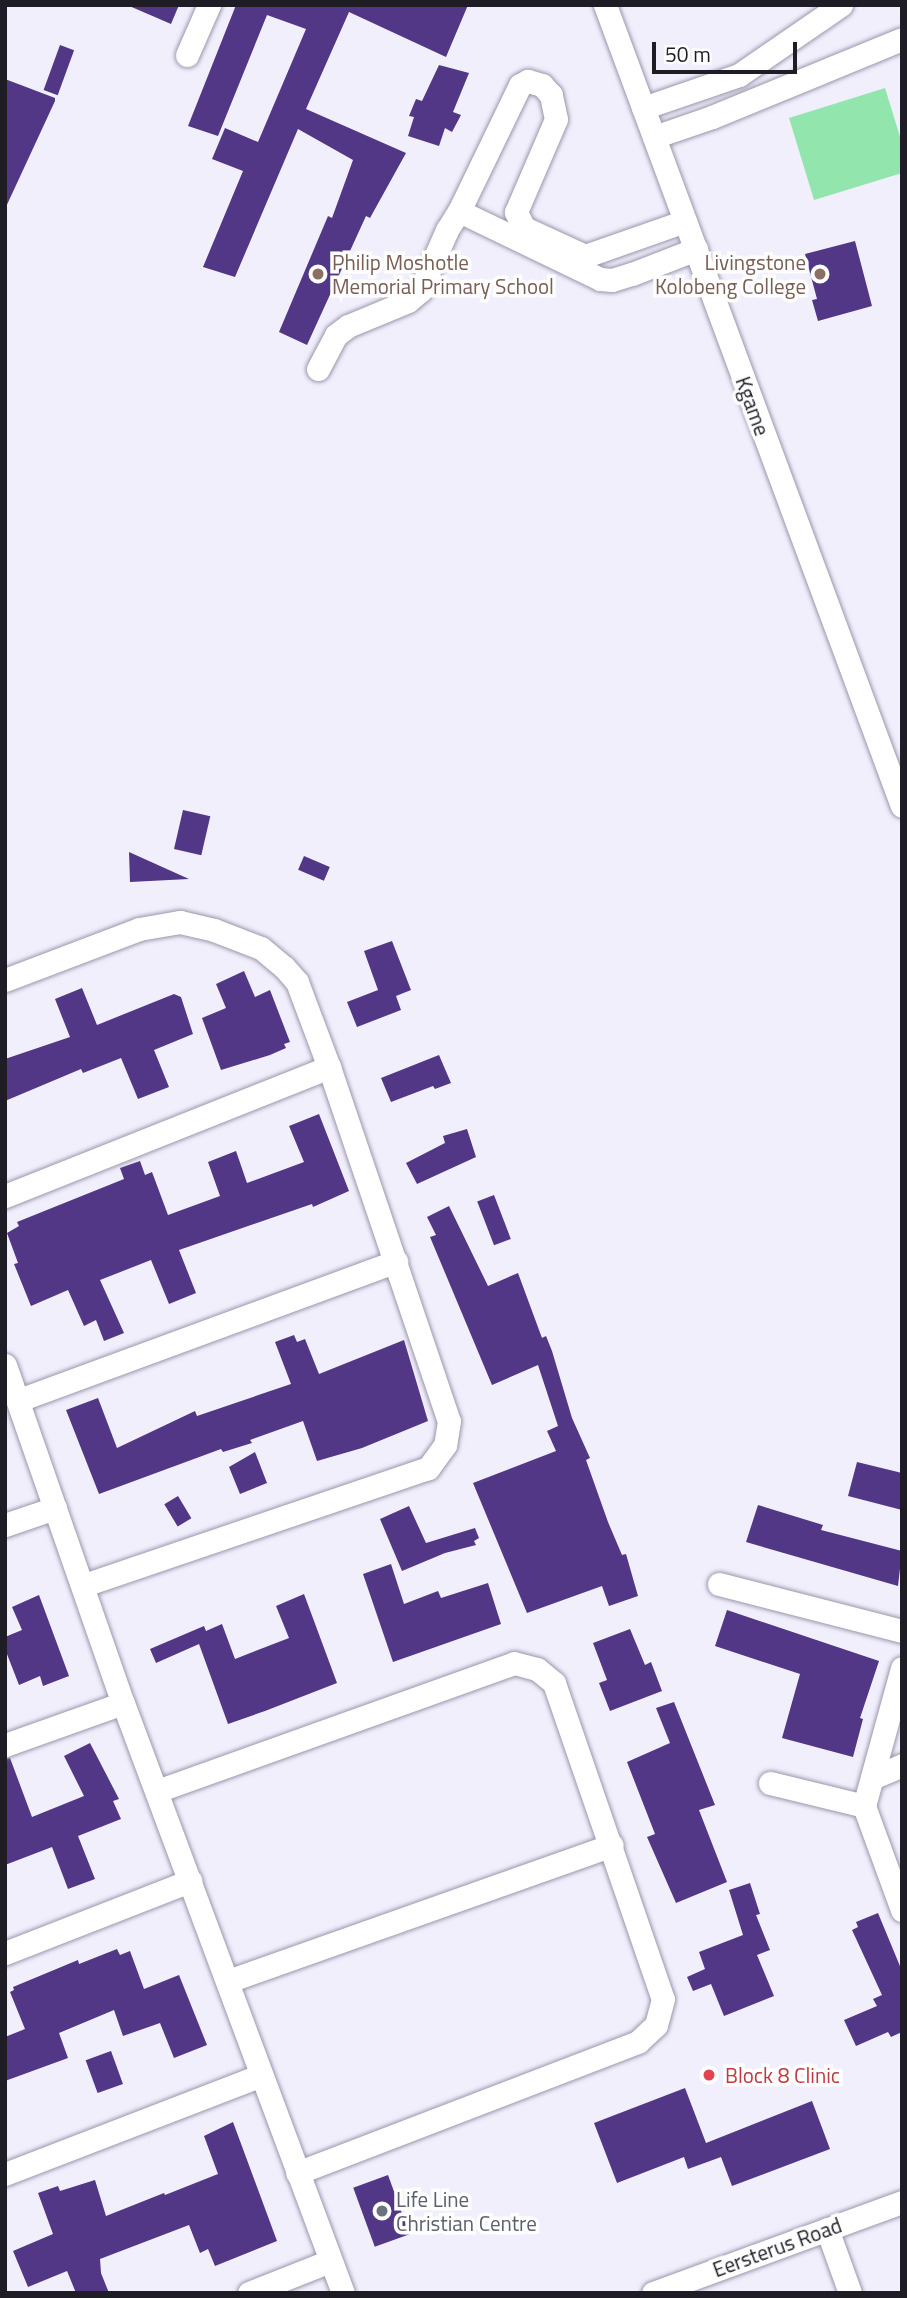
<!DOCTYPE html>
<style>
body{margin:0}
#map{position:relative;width:907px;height:2298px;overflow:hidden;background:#f2effd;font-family:"Titillium Web",sans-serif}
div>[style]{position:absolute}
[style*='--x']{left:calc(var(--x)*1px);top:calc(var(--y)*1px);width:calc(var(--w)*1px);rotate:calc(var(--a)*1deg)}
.green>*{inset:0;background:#92e5ac}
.building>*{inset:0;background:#513785;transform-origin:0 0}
.roads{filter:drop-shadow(0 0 2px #9b96ab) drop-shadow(0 0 2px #9b96ab)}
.minor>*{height:23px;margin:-11.5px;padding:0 11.5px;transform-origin:11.5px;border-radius:11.5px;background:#fff}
.dots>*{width:19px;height:19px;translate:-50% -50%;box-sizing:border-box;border:4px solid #fefefe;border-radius:50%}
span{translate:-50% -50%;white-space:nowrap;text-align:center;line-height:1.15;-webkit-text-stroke:7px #fefefe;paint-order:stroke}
.education-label{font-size:21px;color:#785e54}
.left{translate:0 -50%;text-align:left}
.right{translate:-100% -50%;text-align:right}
.street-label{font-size:21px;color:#1e1c24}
.health-label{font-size:21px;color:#be3a42}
.worship-label{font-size:21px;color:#5b616d}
.frame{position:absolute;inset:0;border:7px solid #1e1c24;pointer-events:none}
.scale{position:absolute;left:652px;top:42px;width:145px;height:32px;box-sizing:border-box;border:4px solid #1e1c24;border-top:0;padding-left:9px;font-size:21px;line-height:24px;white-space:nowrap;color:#1e1c24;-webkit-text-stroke:5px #fefefe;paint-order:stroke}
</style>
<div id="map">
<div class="green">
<i style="clip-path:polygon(885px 88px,902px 143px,902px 173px,814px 200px,789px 118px)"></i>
</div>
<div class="building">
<i style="clip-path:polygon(127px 5px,179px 5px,171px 24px)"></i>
<i style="clip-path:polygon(236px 5px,468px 5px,446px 57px,349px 12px,306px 109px,406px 153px,370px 218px,366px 216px,307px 345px,279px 332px,328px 216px,332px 218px,353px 160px,298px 129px,235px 277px,203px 267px,243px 171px,212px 159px,225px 128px,258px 142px,306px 29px,267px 15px,218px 136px,188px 126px)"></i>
<i style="left:60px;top:45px;width:15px;height:48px;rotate:20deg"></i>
<i style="clip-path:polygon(439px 65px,469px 73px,453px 112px,461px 115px,452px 132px,445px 128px,439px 146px,408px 136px,414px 117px,409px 116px,416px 99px,422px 101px)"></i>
<i style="clip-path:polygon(5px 79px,55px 98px,55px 101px,5px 209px)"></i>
<i style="clip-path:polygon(855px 241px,872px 306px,818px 321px,812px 300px,817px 299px,805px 254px)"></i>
<i style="left:183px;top:810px;width:28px;height:40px;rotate:13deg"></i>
<i style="clip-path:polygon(129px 852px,189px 879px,130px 882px)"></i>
<i style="left:304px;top:856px;width:28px;height:15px;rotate:23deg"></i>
<i style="clip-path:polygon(392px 941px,411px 990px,396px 996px,401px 1010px,357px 1027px,347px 1002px,378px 990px,364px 951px)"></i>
<i style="clip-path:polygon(244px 971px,255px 997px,270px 990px,290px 1042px,284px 1044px,286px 1048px,270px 1055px,221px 1070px,202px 1018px,226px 1008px,216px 984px)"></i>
<i style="clip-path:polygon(82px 988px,97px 1025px,174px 994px,181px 997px,193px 1034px,154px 1050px,169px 1087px,138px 1099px,121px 1058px,83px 1073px,81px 1069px,5px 1101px,5px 1059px,70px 1037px,55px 999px)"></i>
<i style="clip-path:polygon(439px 1055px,451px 1083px,435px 1089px,433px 1086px,391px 1102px,381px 1078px)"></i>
<i style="clip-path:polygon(319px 1114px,349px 1191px,313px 1207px,312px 1204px,179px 1250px,196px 1293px,169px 1304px,151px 1260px,100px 1280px,124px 1333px,104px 1341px,96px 1320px,84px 1326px,68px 1290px,31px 1306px,14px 1264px,18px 1263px,7px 1233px,19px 1226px,17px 1222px,124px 1179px,120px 1168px,140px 1161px,145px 1175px,152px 1172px,168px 1215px,220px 1196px,208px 1162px,236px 1151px,247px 1183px,304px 1162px,289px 1126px)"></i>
<i style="clip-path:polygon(467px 1129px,476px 1157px,417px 1184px,406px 1163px,445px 1143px,443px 1136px)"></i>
<i style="left:494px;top:1195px;width:47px;height:18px;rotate:69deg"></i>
<i style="clip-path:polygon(449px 1206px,488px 1286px,518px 1273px,542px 1338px,546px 1336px,552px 1351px,572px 1418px,590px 1458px,586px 1460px,608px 1522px,622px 1555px,626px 1554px,638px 1596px,609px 1606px,602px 1586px,527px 1613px,473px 1483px,556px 1451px,547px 1431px,558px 1426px,538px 1365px,492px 1385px,430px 1237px,436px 1235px,427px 1217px)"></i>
<i style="clip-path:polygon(294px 1335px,297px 1342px,305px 1339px,319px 1374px,404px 1340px,428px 1421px,362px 1448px,317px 1461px,303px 1421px,250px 1440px,252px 1443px,223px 1452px,221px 1449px,99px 1494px,66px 1410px,98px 1398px,117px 1448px,195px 1411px,197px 1416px,291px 1384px,275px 1342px)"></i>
<i style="clip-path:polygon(255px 1452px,267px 1483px,240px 1494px,229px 1467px)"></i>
<i style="clip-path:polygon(857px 1462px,902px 1473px,902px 1510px,848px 1496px)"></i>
<i style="left:178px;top:1496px;width:26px;height:16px;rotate:59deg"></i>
<i style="clip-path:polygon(758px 1505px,823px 1525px,821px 1530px,902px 1551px,898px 1586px,746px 1542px)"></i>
<i style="clip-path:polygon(409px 1506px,426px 1543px,475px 1528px,479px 1538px,474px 1541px,476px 1545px,445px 1553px,402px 1571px,380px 1519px)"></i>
<i style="clip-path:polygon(391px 1564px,404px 1604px,438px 1591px,441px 1598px,488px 1583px,501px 1624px,393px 1662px,363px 1574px)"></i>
<i style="clip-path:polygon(304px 1594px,337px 1683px,265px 1711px,228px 1724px,199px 1644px,156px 1663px,150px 1649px,204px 1626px,206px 1631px,222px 1624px,235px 1659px,289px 1638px,276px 1606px)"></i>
<i style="clip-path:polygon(39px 1595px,69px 1676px,43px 1686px,40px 1676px,19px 1685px,5px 1649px,5px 1637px,22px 1630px,12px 1607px)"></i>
<i style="clip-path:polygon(727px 1610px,879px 1661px,860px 1718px,863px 1719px,853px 1757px,782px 1738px,800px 1674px,715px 1646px)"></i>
<i style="clip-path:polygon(630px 1629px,645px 1665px,651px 1662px,662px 1691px,610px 1711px,599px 1683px,607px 1680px,593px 1643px)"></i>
<i style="clip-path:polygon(674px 1702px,715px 1805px,699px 1810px,727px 1882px,676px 1903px,647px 1837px,655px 1834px,627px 1762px,670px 1743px,656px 1708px)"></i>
<i style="clip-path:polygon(90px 1743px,119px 1799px,113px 1801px,121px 1819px,78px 1836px,95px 1879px,68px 1889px,52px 1847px,5px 1865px,5px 1759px,10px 1758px,32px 1817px,84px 1796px,64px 1756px)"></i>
<i style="clip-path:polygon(750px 1883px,760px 1914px,756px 1915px,770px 1950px,757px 1955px,774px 1996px,724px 2016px,711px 1984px,693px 1991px,687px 1977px,705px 1969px,699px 1952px,743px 1935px,729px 1890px)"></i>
<i style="clip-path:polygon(878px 1913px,902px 1971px,902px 2032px,891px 2037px,888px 2032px,856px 2046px,844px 2020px,877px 2006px,873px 1999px,882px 1995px,852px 1930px,858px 1927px,856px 1922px)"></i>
<i style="clip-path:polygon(117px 1949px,120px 1955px,130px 1951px,144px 1989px,179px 1975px,207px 2045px,174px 2058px,160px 2023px,123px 2036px,114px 2010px,59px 2033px,68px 2058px,5px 2081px,5px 2037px,25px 2029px,10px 1992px,14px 1990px,13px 1987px,78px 1960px,79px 1964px)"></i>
<i style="left:111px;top:2051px;width:35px;height:27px;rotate:70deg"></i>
<i style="clip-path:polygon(685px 2088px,706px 2143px,812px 2101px,830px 2149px,732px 2186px,721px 2157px,688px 2169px,684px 2157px,617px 2183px,594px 2123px)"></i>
<i style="clip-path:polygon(233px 2122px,277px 2241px,215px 2266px,208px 2249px,200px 2253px,189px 2225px,100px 2259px,101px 2273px,109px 2293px,76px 2293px,67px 2271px,28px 2287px,13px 2251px,53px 2234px,38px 2193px,58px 2186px,60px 2191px,95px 2180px,106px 2216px,164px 2193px,165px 2195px,218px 2174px,204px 2136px)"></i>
<i style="left:388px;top:2175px;width:63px;height:37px;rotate:70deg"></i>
</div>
<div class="roads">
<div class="minor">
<i style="--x:605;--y:5;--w:854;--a:69.66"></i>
<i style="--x:187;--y:55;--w:55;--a:-66.3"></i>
<i style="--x:643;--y:108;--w:102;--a:-19"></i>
<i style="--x:739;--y:75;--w:124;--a:-34.5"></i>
<i style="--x:654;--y:137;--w:61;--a:-19"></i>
<i style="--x:712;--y:117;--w:205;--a:-22.3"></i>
<i style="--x:685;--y:221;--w:106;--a:160.7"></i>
<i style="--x:585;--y:256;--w:67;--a:-155.3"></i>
<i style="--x:524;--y:228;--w:18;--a:-117"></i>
<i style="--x:516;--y:212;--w:101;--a:-66.7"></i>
<i style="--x:556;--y:119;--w:25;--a:-102"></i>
<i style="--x:551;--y:95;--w:13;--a:-132"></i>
<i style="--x:542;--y:85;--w:15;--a:-164"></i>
<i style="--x:528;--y:81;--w:9;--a:153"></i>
<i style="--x:520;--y:85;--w:140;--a:115.8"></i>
<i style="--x:459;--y:211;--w:157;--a:25.7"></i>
<i style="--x:600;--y:279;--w:12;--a:5"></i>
<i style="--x:612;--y:280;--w:21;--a:-17"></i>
<i style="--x:632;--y:274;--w:69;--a:-21.3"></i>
<i style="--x:318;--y:369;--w:38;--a:-62"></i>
<i style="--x:336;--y:335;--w:15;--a:-37"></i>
<i style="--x:348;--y:326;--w:65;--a:-22.6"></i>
<i style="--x:408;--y:301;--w:16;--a:-40"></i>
<i style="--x:420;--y:291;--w:67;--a:-66.1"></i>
<i style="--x:447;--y:230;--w:22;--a:-58"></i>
<i style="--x:5;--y:980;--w:143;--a:-20.8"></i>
<i style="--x:139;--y:929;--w:42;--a:-9.7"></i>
<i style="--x:180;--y:922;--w:35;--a:13"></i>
<i style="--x:214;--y:930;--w:50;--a:21"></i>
<i style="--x:261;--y:948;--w:30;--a:40"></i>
<i style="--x:284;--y:967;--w:20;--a:49"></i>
<i style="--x:297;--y:982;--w:91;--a:69.4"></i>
<i style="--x:329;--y:1067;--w:374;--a:71.3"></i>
<i style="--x:449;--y:1421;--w:24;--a:99"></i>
<i style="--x:445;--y:1445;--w:29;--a:126"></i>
<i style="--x:428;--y:1468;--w:363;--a:161.2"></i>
<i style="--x:5;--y:1196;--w:349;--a:-21.7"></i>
<i style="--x:5;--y:1365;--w:358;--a:70.8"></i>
<i style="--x:123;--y:1703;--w:630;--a:69.55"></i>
<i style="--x:19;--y:1400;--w:402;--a:-20.2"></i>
<i style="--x:5;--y:1525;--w:53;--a:-18.8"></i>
<i style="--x:719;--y:1584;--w:189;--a:14.4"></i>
<i style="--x:902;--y:1668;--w:143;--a:105.4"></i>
<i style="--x:864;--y:1806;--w:111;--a:69.9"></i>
<i style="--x:5;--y:1745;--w:125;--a:-19.6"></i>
<i style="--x:872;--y:1778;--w:33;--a:-23"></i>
<i style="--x:770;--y:1783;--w:97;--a:13.7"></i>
<i style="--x:157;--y:1791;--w:379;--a:-19.7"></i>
<i style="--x:514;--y:1663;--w:24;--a:15"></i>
<i style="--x:537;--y:1669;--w:22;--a:39"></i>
<i style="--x:554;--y:1683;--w:334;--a:71"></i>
<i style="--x:663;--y:1999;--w:27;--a:105"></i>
<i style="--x:656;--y:2025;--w:25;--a:137"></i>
<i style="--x:638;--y:2042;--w:365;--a:159"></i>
<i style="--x:5;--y:1953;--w:199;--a:-21.3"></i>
<i style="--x:228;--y:1981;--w:407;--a:-19.5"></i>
<i style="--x:5;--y:2174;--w:274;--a:-21.1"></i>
<i style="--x:827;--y:2229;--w:68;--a:70.2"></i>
<i style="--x:249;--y:2293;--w:87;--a:-21.6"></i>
<i style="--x:653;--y:2293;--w:265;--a:-20.1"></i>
</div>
</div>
<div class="dots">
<i style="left:318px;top:274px;background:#8d6e63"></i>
<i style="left:820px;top:274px;background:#8d6e63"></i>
<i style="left:709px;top:2075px;background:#e0444e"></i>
<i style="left:382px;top:2211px;background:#6b7280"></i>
</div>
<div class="education-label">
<span class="left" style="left:332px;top:274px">Philip Moshotle<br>Memorial Primary School</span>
<span class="right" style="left:806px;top:274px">Livingstone<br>Kolobeng College</span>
</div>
<div class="street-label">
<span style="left:753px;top:406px;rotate:70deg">Kgame</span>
<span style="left:777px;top:2247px;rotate:-20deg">Eersterus Road</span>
</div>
<div class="health-label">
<span class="left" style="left:725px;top:2075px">Block 8 Clinic</span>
</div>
<div class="worship-label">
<span class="left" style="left:396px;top:2211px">Life Line<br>Christian Centre</span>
</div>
<div class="frame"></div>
<div class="scale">50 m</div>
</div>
